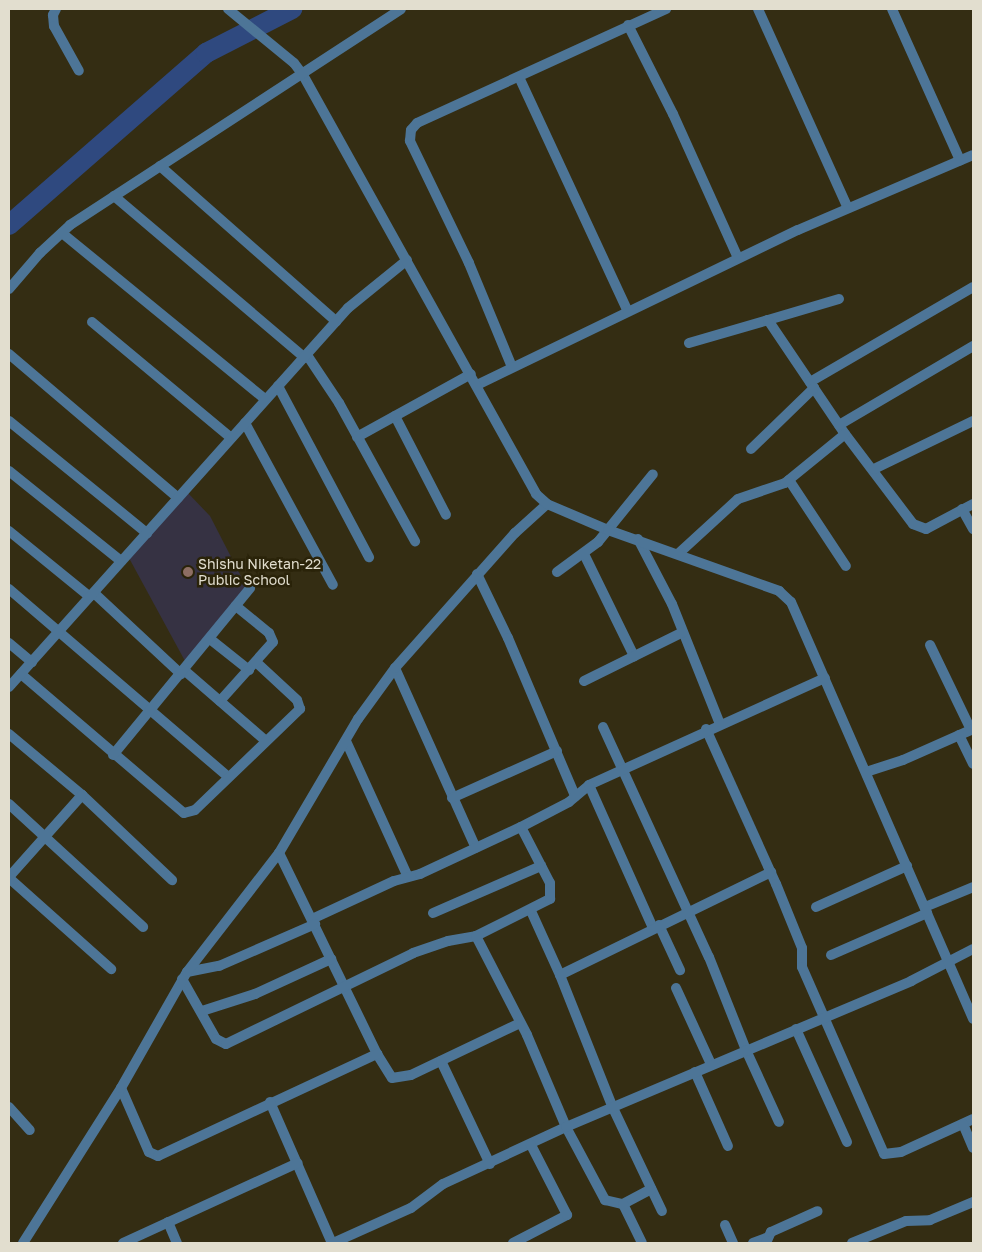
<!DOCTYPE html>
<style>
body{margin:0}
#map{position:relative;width:982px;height:1252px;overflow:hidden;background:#342d13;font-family:"Golos Text",sans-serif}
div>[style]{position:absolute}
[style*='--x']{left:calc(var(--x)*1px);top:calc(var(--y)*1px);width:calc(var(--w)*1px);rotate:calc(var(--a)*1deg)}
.education>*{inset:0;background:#363243}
.river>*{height:20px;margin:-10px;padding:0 10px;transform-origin:10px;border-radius:10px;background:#2f497f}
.minor>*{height:10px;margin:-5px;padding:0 5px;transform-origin:5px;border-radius:5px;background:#4d7597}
.tertiary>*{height:10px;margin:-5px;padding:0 5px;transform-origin:5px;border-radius:5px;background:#4d7597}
.dots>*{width:14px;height:14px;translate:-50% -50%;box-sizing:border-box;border:2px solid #2a2309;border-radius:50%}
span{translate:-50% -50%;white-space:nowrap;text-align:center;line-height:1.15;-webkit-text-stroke:5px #2a2309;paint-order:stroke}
.poi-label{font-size:14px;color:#e2decf}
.left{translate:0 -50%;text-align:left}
.frame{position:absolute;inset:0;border:10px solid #e2decf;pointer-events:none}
</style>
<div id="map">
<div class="education">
<i style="clip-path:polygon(187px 492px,210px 516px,246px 586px,185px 661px,129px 558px)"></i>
</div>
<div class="river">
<i style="--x:9;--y:225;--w:262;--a:-41.1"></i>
<i style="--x:206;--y:53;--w:97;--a:-27.1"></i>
</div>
<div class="minor">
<i style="--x:56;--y:9;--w:7;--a:117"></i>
<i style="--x:53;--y:15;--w:11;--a:85"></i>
<i style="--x:54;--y:26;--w:51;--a:60.9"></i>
<i style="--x:758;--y:9;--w:218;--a:65.7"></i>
<i style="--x:892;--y:9;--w:166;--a:65.8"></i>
<i style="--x:628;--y:25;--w:100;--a:63.2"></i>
<i style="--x:673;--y:114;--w:158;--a:65.7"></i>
<i style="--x:519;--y:77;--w:257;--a:65.1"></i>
<i style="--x:160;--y:166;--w:235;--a:41.4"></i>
<i style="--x:114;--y:196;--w:250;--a:40.3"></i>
<i style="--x:62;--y:233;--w:262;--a:39.3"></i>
<i style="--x:768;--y:320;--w:74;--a:-16.5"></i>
<i style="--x:92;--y:322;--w:181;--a:39.8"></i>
<i style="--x:689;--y:343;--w:82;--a:-16.2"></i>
<i style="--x:768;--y:320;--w:138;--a:56"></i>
<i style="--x:845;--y:434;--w:113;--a:52.9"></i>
<i style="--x:913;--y:524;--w:14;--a:21"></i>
<i style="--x:926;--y:529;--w:53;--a:-28"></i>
<i style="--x:9;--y:354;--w:222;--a:40.4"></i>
<i style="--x:307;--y:355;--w:58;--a:56.3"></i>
<i style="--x:339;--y:403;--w:158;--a:61.2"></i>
<i style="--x:512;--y:367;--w:113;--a:-112.5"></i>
<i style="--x:469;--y:263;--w:136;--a:-115.8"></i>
<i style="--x:410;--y:141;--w:11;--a:-85"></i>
<i style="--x:411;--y:130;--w:9;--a:-49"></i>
<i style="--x:417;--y:123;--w:274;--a:-24.6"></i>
<i style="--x:810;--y:382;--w:189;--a:-30.2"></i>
<i style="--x:477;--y:385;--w:356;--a:-25.8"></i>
<i style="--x:798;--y:230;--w:190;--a:-23.2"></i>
<i style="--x:278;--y:386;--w:194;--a:62"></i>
<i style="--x:395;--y:416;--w:111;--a:62.7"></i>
<i style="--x:9;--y:421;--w:178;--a:39.1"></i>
<i style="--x:245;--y:423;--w:184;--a:61.5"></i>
<i style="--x:839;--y:425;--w:156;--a:-30.5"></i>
<i style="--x:357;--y:437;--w:130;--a:-28.9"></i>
<i style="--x:751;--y:449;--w:88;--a:-44.1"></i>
<i style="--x:874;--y:469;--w:110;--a:-25.9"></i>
<i style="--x:9;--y:471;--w:144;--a:38.8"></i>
<i style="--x:789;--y:480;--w:103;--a:56.5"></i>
<i style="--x:962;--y:509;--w:23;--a:61"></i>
<i style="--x:9;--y:531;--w:104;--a:39.2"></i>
<i style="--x:638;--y:539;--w:73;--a:62.4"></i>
<i style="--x:672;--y:604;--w:129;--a:68.2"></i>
<i style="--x:584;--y:554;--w:114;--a:63.9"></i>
<i style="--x:678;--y:554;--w:81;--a:-42.5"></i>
<i style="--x:738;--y:499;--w:50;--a:-18.8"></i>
<i style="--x:785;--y:483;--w:77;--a:-39.2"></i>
<i style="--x:557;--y:572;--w:51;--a:-36.2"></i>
<i style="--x:598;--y:542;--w:87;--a:-51"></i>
<i style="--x:477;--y:574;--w:71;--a:64.2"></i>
<i style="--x:508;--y:638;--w:172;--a:67"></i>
<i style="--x:9;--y:589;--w:287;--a:40.6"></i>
<i style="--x:94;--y:593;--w:119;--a:43"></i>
<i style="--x:210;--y:639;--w:50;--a:38.5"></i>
<i style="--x:9;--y:643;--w:30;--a:40"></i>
<i style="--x:930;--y:645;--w:94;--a:64.2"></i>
<i style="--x:395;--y:668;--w:197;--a:65.8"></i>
<i style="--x:184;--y:670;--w:108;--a:40.9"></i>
<i style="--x:21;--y:674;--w:214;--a:40.5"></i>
<i style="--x:184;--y:813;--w:11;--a:-15"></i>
<i style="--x:195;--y:810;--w:146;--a:-43.9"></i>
<i style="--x:300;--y:709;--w:9;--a:-108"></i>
<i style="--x:297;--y:700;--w:56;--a:-137.2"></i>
<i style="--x:584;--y:681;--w:110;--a:-26.3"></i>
<i style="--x:9;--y:687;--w:508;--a:-48.19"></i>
<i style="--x:348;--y:308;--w:76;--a:-39.1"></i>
<i style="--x:220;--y:701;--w:79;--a:-48.1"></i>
<i style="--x:273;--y:642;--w:10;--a:-114"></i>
<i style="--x:269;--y:633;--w:43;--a:-140.7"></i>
<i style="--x:603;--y:727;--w:253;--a:65.3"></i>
<i style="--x:709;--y:957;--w:100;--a:68.3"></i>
<i style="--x:746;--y:1050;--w:79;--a:65.4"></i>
<i style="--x:706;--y:729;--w:170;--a:65.7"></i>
<i style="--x:776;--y:884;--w:69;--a:67.9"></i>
<i style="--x:802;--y:948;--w:19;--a:90"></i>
<i style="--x:802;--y:967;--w:204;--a:66.3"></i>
<i style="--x:884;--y:1154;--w:17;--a:-7"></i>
<i style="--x:901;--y:1152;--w:79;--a:-24.6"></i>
<i style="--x:9;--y:734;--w:95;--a:39.9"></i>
<i style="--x:82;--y:795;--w:124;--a:43.4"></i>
<i style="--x:959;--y:735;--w:32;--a:64"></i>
<i style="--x:346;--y:741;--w:149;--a:65.5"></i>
<i style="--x:113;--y:755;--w:216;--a:-50.6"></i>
<i style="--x:866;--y:772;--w:39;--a:-18"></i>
<i style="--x:903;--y:760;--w:77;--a:-23.9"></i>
<i style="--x:589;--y:785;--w:259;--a:-24.4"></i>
<i style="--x:452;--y:798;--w:115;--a:-24.1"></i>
<i style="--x:9;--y:804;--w:182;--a:42.5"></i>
<i style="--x:279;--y:853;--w:224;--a:64"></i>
<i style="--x:377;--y:1054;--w:28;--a:58"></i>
<i style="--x:392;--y:1078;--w:19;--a:-9"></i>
<i style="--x:411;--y:1075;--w:121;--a:-25.5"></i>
<i style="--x:9;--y:877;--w:110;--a:-48.3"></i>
<i style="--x:9;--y:878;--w:137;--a:41.7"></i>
<i style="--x:816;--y:907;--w:100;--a:-24.3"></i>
<i style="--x:925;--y:907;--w:52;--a:-22.6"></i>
<i style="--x:531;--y:911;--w:70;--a:65.6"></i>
<i style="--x:560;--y:975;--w:143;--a:68.3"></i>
<i style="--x:613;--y:1108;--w:114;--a:64.6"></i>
<i style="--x:433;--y:913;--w:118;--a:-23.5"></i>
<i style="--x:312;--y:919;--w:90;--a:-24.9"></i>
<i style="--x:394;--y:881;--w:27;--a:-15"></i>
<i style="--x:420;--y:874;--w:111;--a:-25"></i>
<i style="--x:521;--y:827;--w:54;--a:-27.5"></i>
<i style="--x:569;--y:802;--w:26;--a:-40"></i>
<i style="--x:589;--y:785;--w:157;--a:65.9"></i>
<i style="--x:659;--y:925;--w:50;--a:65"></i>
<i style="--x:476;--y:936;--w:111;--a:62.7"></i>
<i style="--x:527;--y:1035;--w:100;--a:67"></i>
<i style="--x:566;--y:1127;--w:83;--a:61.9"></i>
<i style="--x:605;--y:1200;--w:18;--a:13"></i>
<i style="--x:623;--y:1204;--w:32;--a:-28"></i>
<i style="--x:831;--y:955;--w:105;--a:-23.6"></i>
<i style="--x:187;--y:972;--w:33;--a:-11"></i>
<i style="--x:219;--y:966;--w:105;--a:-23.6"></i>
<i style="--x:560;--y:975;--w:235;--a:-26"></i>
<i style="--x:182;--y:979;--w:69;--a:60.5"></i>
<i style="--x:216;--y:1039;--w:11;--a:27"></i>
<i style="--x:226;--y:1044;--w:208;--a:-25.9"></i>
<i style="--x:413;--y:953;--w:37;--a:-19"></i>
<i style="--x:448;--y:941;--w:28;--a:-10"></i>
<i style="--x:476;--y:936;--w:83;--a:-26.6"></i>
<i style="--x:550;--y:899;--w:16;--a:-90"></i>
<i style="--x:550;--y:883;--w:63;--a:-117.4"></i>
<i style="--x:676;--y:988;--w:84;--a:65.3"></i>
<i style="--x:202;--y:1011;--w:56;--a:-17.8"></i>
<i style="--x:255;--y:994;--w:84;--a:-24.7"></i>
<i style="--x:796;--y:1029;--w:124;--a:65.7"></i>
<i style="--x:441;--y:1061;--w:114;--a:64.6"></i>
<i style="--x:695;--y:1072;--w:81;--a:66"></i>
<i style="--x:121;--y:1088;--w:70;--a:66.4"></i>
<i style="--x:149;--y:1152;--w:10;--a:24"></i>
<i style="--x:158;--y:1156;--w:242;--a:-25"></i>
<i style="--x:270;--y:1102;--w:154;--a:66.3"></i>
<i style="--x:9;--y:1107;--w:31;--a:48"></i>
<i style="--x:963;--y:1124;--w:26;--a:67"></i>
<i style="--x:623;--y:1204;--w:43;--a:64"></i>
<i style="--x:168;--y:1222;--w:23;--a:67"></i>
<i style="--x:725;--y:1225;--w:20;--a:66"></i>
<i style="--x:23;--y:1243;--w:183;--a:-57.7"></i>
<i style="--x:121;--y:1088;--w:133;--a:-60.4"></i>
<i style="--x:187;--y:972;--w:150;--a:-52.3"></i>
<i style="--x:279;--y:853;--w:156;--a:-59.5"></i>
<i style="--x:358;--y:719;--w:63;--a:-54"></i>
<i style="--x:395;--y:668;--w:181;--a:-48.4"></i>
<i style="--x:515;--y:533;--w:43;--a:-42.2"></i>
<i style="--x:123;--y:1243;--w:192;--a:-24.6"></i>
<i style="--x:333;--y:1243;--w:85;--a:-24.2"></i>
<i style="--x:411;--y:1208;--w:40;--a:-37"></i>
<i style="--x:443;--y:1184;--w:136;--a:-24.9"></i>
<i style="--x:566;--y:1127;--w:375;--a:-22.9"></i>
<i style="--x:911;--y:981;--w:70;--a:-27.3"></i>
<i style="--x:513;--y:1243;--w:61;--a:-27.4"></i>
<i style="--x:567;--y:1215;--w:79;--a:-117.2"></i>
<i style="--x:753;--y:1243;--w:14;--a:-21"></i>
<i style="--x:766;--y:1243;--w:12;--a:-66"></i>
<i style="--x:771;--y:1232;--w:51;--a:-24.1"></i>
<i style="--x:852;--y:1243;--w:58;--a:-22.2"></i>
<i style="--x:906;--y:1221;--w:24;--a:-2"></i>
<i style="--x:930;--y:1220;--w:47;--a:-22.7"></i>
</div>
<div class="tertiary">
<i style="--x:228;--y:9;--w:85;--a:39.3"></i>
<i style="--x:294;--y:63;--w:15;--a:53"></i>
<i style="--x:303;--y:75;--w:479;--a:60.9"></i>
<i style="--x:536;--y:494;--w:15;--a:42"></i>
<i style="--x:547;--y:504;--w:66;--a:23.1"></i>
<i style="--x:608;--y:530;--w:182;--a:19.6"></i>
<i style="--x:779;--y:591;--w:16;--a:43"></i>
<i style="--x:791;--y:602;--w:455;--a:66.4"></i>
<i style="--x:9;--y:289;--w:48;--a:-49.3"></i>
<i style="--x:40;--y:253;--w:41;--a:-43"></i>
<i style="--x:70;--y:225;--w:395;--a:-33.1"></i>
</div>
<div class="dots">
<i style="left:188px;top:572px;background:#8d6e63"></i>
</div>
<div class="poi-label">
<span class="left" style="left:198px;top:572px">Shishu Niketan-22<br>Public School</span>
</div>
<div class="frame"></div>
</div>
